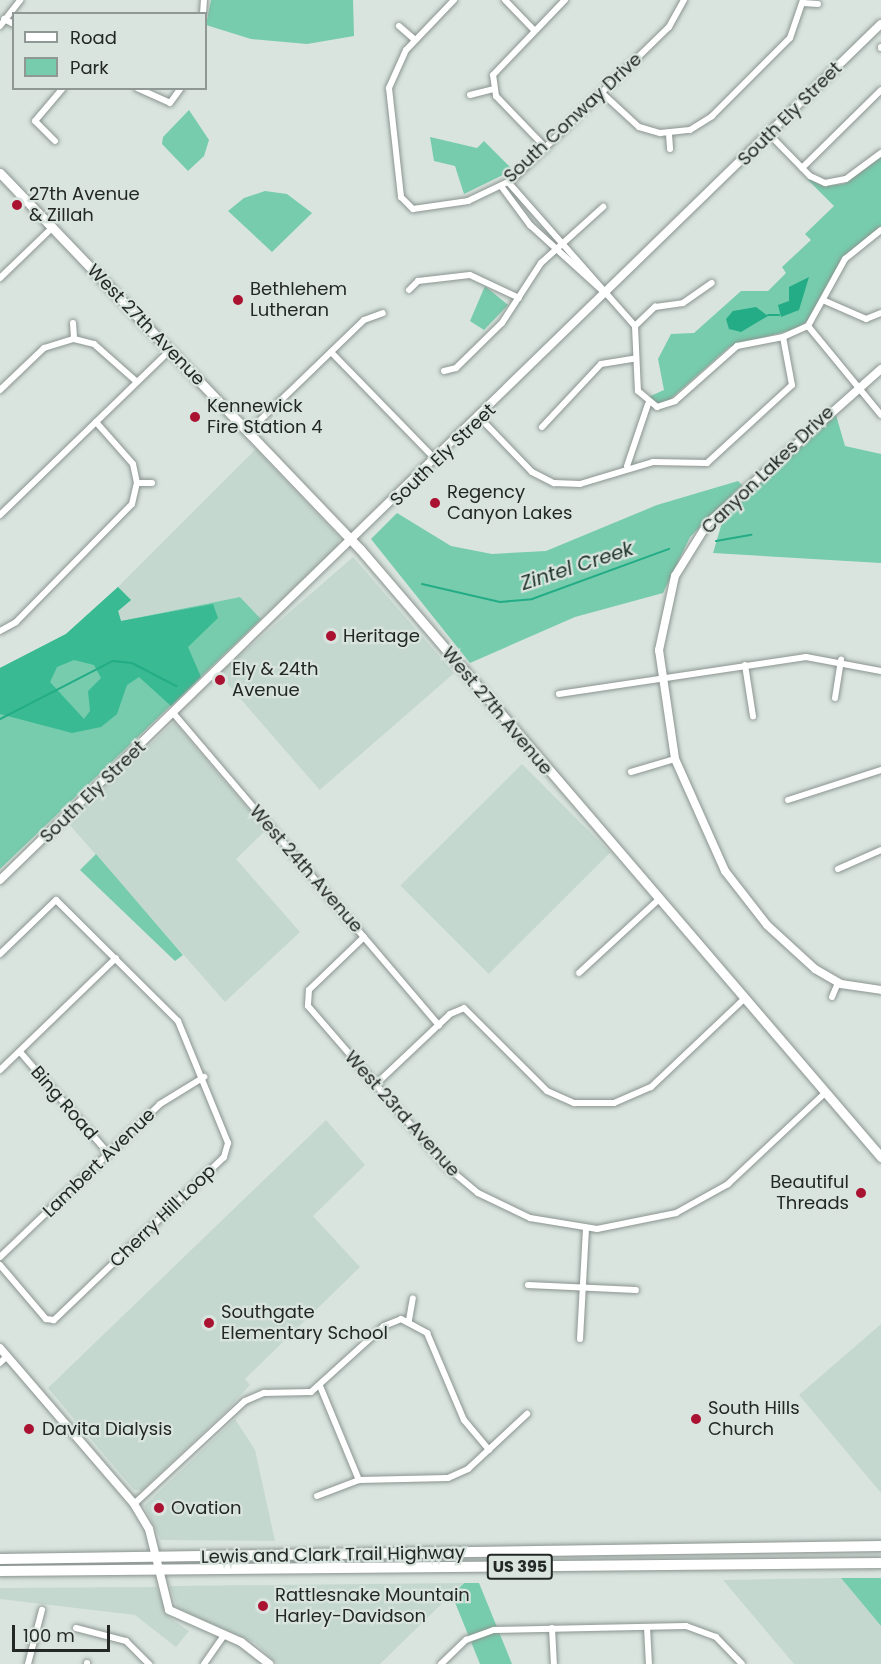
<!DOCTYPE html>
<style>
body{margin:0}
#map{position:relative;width:881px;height:1664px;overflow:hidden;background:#d9e4df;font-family:Poppins,sans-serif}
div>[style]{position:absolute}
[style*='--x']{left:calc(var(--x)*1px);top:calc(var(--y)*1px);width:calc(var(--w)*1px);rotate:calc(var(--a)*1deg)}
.built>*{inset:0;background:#c5d8d0;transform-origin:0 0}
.green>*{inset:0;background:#77ccad}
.forest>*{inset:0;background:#39ba93}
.water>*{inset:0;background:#23ac85}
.stream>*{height:2px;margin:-1px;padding:0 1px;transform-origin:1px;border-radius:1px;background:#23ac85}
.roads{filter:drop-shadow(0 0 2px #8b9490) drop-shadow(0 0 2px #8b9490)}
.minor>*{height:6px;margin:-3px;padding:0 3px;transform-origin:3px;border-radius:3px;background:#fff}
.tertiary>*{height:8px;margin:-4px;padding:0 4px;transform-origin:4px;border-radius:4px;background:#fff}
.secondary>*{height:9px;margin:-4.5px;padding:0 4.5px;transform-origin:4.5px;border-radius:4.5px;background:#fff}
.trunk>*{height:10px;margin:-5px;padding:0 5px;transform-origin:5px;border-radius:5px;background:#fff}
.dots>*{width:16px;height:16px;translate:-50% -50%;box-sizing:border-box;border:3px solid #d9e4df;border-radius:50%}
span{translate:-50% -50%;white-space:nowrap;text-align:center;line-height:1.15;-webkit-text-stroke:4.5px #d9e4df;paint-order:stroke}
.shield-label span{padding:2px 4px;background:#d9e4df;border:2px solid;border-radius:4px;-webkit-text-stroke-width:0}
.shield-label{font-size:16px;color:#232725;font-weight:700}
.street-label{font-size:18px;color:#232725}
.poi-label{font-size:18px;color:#232725}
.left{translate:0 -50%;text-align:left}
.right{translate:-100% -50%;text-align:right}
.water-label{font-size:20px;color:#1d322a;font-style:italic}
.legend{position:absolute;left:12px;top:12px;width:195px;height:78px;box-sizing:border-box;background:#d9e4df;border:2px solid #909895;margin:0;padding:8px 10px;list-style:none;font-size:18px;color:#232725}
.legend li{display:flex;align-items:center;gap:12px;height:30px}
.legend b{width:30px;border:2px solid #909895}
.scale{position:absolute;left:12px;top:1625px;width:98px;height:27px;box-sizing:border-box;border:3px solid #232725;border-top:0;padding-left:8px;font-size:18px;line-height:21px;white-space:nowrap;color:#232725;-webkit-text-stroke:4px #d9e4df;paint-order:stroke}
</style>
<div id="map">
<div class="built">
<i style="clip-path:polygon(256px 449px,340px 538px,336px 548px,261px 619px,240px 597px,121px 621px,118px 611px,131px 600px,118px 587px)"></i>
<i style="left:353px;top:557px;width:154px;height:178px;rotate:49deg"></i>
<i style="clip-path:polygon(174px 722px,266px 830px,236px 859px,300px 932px,225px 1002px,68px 823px)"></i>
<i style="left:522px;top:764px;width:125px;height:172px;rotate:45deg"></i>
<i style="clip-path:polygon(326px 1120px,365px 1165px,313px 1216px,360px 1267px,245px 1379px,250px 1385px,227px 1410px,142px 1490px,134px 1490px,48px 1388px)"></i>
<i style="clip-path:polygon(881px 1324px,881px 1493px,799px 1395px)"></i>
<i style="clip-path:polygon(235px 1419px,255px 1450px,275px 1541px,161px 1540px,144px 1506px)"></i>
<i style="clip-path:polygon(841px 1578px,881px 1626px,881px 1664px,794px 1664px,723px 1580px)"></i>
<i style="clip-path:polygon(463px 1583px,380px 1664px,277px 1664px,255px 1643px,177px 1608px,170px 1586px)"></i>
<i style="clip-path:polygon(156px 1587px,170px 1618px,189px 1631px,176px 1647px,135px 1615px,0 1599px,0 1588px)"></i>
</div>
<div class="green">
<i style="clip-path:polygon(211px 0,353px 0,354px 36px,307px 44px,251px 39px,206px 25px)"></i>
<i style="clip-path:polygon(189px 110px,209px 140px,204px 156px,188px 171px,162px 144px,163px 137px)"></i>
<i style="clip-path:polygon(430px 137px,477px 148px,484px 141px,513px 170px,464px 194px,455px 166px,434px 161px)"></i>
<i style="clip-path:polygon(881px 156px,881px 226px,841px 259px,813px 316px,798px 328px,729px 347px,668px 401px,658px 404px,646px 398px,664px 390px,658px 359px,671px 334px,694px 333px,741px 291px,768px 291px,786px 273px,782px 267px,811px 240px,805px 234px,834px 206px,806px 178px,826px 186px,844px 184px)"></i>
<i style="clip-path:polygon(265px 191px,287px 194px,312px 213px,272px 252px,228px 211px,244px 198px)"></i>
<i style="clip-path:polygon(485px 286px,508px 305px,484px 330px,470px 321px)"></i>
<i style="clip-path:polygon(836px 415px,845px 446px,881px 454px,881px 563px,713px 553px,724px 516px)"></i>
<i style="clip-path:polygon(738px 481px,742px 485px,690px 537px,663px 593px,575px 617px,470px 663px,371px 539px,397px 513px,451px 546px,492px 554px,546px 551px,657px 505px)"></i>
<i style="clip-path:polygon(118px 587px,131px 600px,118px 611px,121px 621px,240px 597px,261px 619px,0 869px,0 668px,66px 634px)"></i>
<i style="clip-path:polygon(96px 854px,183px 955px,175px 961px,80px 870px)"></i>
<i style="clip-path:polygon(841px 1578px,881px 1578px,881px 1626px)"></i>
<i style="clip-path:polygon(464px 1583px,479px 1583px,512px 1664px,480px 1664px,452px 1595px)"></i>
</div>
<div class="forest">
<i style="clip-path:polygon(evenodd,118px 587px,131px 600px,118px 611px,121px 621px,213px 604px,218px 618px,188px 647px,201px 677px,171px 706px,139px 677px,127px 685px,117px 714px,101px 727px,72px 733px,0 714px,0 668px,66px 634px,118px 587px,74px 660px,94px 665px,101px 678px,88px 691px,90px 711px,84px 719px,50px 682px,57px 667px,74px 660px)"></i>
</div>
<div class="water">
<i style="clip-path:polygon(809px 277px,799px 310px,781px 317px,778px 305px,789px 301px,789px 287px)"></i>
<i style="clip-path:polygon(756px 307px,768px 316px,741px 332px,729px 329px,726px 319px,733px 311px)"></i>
</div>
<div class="stream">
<i style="--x:768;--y:315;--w:11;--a:0"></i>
<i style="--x:716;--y:541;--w:36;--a:-10"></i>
<i style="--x:422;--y:584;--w:80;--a:13"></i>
<i style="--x:500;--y:602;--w:32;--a:-5"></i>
<i style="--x:532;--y:599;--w:146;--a:-20.1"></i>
<i style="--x:0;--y:719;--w:127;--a:-27.2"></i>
<i style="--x:113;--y:661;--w:19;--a:6"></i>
<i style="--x:132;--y:663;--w:50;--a:27.6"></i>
</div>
<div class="roads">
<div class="minor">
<i style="--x:454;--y:0;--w:69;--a:133.8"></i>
<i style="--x:406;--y:50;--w:42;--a:114.1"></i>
<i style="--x:389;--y:88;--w:110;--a:83.7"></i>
<i style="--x:401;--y:197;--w:17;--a:45"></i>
<i style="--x:413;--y:209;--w:56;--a:-8.3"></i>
<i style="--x:468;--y:201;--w:49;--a:-25.5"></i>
<i style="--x:512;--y:180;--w:219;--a:-44.3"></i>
<i style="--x:669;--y:27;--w:31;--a:-61"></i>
<i style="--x:505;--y:0;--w:42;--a:46"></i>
<i style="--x:803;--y:3;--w:15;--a:4"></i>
<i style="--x:203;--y:14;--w:14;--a:-86"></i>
<i style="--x:4;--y:19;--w:11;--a:27"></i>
<i style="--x:0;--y:26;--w:33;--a:-52"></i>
<i style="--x:399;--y:26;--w:20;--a:41"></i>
<i style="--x:881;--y:47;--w:1;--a:90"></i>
<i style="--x:137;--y:88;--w:36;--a:24"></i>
<i style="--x:170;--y:103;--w:19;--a:-54"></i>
<i style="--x:602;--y:93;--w:50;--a:42.6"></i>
<i style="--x:639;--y:127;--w:22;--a:16"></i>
<i style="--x:660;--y:133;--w:30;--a:-6"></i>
<i style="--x:690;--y:130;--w:26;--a:-32"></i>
<i style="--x:712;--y:116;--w:110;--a:-45"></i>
<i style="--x:790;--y:38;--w:40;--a:-71.1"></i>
<i style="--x:470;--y:95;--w:25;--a:-14"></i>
<i style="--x:669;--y:134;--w:15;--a:86"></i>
<i style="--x:769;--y:134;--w:59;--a:45.7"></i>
<i style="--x:810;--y:176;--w:17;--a:25"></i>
<i style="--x:825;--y:183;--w:21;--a:-11"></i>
<i style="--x:846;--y:179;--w:44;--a:-36.6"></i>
<i style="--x:55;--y:141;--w:28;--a:-135"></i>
<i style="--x:35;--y:121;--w:43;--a:-49.7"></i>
<i style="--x:546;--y:148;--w:72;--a:-133.9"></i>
<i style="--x:496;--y:96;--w:21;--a:-98"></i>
<i style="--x:493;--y:75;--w:104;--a:-46.2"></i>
<i style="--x:802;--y:168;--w:111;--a:-44.6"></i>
<i style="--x:508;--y:182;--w:192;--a:48.6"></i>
<i style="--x:635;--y:326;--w:65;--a:87.4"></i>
<i style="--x:638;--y:391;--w:25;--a:40"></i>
<i style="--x:657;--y:407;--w:19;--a:-18"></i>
<i style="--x:675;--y:401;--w:83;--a:-41.6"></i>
<i style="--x:737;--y:346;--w:47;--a:-11.1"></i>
<i style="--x:783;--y:337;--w:27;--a:-24"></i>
<i style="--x:808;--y:326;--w:77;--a:-61.1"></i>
<i style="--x:845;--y:259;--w:46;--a:-38.9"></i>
<i style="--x:501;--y:186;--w:49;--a:53.4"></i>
<i style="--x:530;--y:225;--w:103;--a:42.2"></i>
<i style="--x:0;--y:278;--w:74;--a:-43.9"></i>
<i style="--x:409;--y:290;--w:13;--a:-45"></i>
<i style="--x:418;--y:281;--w:52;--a:-6.6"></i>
<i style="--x:470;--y:275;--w:54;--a:25.1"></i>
<i style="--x:825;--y:301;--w:45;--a:23.7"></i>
<i style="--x:866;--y:319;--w:16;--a:-22"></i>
<i style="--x:73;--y:323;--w:16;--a:86"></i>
<i style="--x:635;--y:326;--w:28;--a:-44"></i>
<i style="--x:655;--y:307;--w:28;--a:-8"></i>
<i style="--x:683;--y:303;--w:35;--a:-35"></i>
<i style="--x:808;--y:326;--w:115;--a:50.6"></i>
<i style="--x:331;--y:352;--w:151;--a:45.8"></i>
<i style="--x:444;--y:371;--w:12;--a:-14"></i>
<i style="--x:456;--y:368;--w:64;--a:-44.4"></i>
<i style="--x:502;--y:323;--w:72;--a:-57"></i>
<i style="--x:541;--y:263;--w:84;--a:-42.1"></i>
<i style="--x:0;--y:390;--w:61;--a:-43.7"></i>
<i style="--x:44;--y:348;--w:31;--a:-17"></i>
<i style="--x:74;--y:339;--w:21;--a:14"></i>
<i style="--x:94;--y:344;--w:57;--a:41.5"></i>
<i style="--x:480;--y:418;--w:75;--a:46.1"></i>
<i style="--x:532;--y:472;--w:25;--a:27"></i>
<i style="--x:554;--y:483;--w:26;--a:2"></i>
<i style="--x:580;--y:484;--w:76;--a:-16.8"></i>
<i style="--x:653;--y:462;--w:54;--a:1.1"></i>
<i style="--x:707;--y:463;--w:115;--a:-42.5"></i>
<i style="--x:792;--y:385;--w:49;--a:-100.6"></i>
<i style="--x:542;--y:427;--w:86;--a:-46.9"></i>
<i style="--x:601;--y:364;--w:33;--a:-9"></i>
<i style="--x:249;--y:431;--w:160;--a:-44"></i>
<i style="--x:364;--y:320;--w:20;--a:-20"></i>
<i style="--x:627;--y:466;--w:65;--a:-71.3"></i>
<i style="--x:137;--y:483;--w:15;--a:0"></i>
<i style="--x:0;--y:515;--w:238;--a:-44.1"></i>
<i style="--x:0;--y:631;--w:18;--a:-29"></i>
<i style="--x:16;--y:622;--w:165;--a:-45.5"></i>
<i style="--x:132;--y:504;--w:22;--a:-77"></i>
<i style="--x:137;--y:483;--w:19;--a:-102"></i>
<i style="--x:133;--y:464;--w:56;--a:-131.4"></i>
<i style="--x:745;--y:665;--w:52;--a:81.1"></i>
<i style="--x:559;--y:694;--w:250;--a:-8.5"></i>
<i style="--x:806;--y:657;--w:76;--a:10.6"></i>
<i style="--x:835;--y:698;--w:39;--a:-81"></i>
<i style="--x:174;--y:714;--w:409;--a:49.6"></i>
<i style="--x:631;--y:772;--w:46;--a:-16.5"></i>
<i style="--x:788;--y:800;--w:98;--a:-17.9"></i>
<i style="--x:838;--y:869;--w:47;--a:-23.8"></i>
<i style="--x:364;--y:937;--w:76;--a:136.1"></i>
<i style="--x:309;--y:990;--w:16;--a:94"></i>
<i style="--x:308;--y:1006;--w:213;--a:49.2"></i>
<i style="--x:447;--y:1167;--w:40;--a:40"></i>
<i style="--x:478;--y:1193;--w:58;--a:25.7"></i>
<i style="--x:530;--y:1218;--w:68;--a:9.3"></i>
<i style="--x:597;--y:1229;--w:81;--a:-11.4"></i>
<i style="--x:676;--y:1213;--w:60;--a:-29.1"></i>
<i style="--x:728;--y:1184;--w:132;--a:-43.2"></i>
<i style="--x:0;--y:954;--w:78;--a:-44"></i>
<i style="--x:56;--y:900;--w:172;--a:44.8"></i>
<i style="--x:178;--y:1021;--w:132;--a:67.7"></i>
<i style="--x:228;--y:1143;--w:15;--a:106"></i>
<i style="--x:224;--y:1157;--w:236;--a:136.2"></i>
<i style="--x:54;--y:1320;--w:8;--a:-173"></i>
<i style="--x:46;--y:1319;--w:71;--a:-130.4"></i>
<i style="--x:579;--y:973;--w:108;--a:-42.7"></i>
<i style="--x:832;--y:997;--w:15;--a:-67"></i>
<i style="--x:20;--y:1052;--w:135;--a:48.9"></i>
<i style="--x:0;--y:1070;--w:161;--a:-44"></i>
<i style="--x:375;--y:1085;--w:103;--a:-43.4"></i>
<i style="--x:450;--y:1014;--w:15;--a:-23"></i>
<i style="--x:464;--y:1008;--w:117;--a:45"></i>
<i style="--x:547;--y:1091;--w:30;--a:24"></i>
<i style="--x:574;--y:1103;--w:40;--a:0"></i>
<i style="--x:614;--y:1103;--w:40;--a:-23.4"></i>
<i style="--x:651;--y:1087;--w:127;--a:-43.4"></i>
<i style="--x:0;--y:1257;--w:221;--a:-43.7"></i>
<i style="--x:160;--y:1104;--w:52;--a:-31.5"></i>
<i style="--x:528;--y:1285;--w:108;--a:2.7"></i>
<i style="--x:409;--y:1320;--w:22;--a:-80"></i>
<i style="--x:580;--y:1339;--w:111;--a:-86.9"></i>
<i style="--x:0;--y:1363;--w:10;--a:-45"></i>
<i style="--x:320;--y:1386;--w:102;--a:67.5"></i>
<i style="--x:317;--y:1496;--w:45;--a:-20.9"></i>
<i style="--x:359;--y:1480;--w:89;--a:-1.3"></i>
<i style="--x:448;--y:1478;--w:22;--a:-24"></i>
<i style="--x:468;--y:1469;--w:81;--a:-43"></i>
<i style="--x:134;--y:1504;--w:151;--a:-42.9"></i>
<i style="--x:245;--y:1401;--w:21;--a:-23"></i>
<i style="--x:264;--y:1393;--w:47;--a:-1.2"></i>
<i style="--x:311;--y:1392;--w:98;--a:-42.1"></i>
<i style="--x:384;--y:1326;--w:18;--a:-22"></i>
<i style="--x:401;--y:1319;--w:30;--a:28"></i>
<i style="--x:427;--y:1333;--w:95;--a:67"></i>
<i style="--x:464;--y:1420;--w:39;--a:50"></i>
<i style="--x:647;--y:1627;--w:37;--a:87"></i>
<i style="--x:76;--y:1628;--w:52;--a:14.6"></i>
<i style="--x:126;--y:1641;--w:33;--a:45"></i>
<i style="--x:552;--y:1628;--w:36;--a:87"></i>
<i style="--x:28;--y:1664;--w:56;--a:-75.5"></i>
<i style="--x:87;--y:1664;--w:1;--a:-90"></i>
<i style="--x:204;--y:1664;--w:35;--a:-55"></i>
<i style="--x:441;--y:1664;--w:35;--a:-44"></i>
<i style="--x:466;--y:1640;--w:30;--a:-20"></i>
<i style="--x:494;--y:1630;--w:192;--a:-1.2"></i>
<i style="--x:686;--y:1626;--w:32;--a:20"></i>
<i style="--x:716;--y:1637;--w:37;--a:46"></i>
</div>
<div class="tertiary">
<i style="--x:881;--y:369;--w:232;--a:138.3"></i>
<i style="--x:708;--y:523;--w:62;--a:121.9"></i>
<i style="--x:675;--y:576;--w:76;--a:102.2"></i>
<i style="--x:659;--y:650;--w:110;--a:81.6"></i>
<i style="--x:675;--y:759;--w:123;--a:65.9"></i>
<i style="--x:725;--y:871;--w:68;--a:52.1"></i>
<i style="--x:767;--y:925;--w:65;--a:42.5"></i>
<i style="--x:815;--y:969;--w:30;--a:30"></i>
<i style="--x:841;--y:984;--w:40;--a:8.5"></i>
<i style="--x:0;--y:880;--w:1228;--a:-44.18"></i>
<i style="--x:0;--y:1348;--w:206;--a:49.3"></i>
<i style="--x:134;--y:1504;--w:29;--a:59"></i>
<i style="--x:149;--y:1529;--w:83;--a:76.1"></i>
<i style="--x:169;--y:1610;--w:79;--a:24"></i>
<i style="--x:241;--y:1642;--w:36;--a:38"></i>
</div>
<div class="secondary">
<i style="--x:0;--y:173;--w:521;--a:46.25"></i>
<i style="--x:360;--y:549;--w:801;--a:49.41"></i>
</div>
<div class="trunk">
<i style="--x:0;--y:1559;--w:881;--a:-0.85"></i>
<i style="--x:0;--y:1571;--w:881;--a:-0.52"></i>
</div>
</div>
<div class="dots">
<i style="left:17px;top:205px;background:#a91231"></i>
<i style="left:238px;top:300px;background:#a91231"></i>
<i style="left:195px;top:417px;background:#a91231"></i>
<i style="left:435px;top:503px;background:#a91231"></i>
<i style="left:331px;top:636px;background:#a91231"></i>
<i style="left:220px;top:680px;background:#a91231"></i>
<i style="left:861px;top:1193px;background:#a91231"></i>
<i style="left:209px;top:1323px;background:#a91231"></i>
<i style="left:696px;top:1419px;background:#a91231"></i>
<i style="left:29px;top:1429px;background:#a91231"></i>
<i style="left:159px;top:1508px;background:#a91231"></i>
<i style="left:263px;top:1606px;background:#a91231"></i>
</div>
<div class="shield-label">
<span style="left:520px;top:1567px">US 395</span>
</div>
<div class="street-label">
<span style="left:790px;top:114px;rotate:-45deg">South Ely Street</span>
<span style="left:573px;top:118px;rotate:-43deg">South Conway Drive</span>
<span style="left:146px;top:325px;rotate:46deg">West 27th Avenue</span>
<span style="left:443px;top:455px;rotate:-44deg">South Ely Street</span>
<span style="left:768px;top:470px;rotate:-44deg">Canyon Lakes Drive</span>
<span style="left:497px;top:711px;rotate:50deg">West 27th Avenue</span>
<span style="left:93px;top:792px;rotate:-44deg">South Ely Street</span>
<span style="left:306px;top:869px;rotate:49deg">West 24th Avenue</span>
<span style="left:64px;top:1103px;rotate:49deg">Bing Road</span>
<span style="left:402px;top:1114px;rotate:48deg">West 23rd Avenue</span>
<span style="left:99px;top:1163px;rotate:-44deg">Lambert Avenue</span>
<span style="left:163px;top:1216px;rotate:-44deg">Cherry Hill Loop</span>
<span style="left:333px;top:1555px;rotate:-1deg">Lewis and Clark Trail Highway</span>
</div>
<div class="poi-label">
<span class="left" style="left:29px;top:205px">27th Avenue<br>&amp; Zillah</span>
<span class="left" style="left:250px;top:300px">Bethlehem<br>Lutheran</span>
<span class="left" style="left:207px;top:417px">Kennewick<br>Fire Station 4</span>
<span class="left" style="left:447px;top:503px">Regency<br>Canyon Lakes</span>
<span class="left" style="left:343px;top:636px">Heritage</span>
<span class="left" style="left:232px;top:680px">Ely &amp; 24th<br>Avenue</span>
<span class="right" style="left:849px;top:1193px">Beautiful<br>Threads</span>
<span class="left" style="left:221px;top:1323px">Southgate<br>Elementary School</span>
<span class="left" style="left:708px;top:1419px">South Hills<br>Church</span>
<span class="left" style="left:42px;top:1429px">Davita Dialysis</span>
<span class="left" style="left:171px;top:1508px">Ovation</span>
<span class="left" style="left:275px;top:1606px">Rattlesnake Mountain<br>Harley-Davidson</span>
</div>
<div class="water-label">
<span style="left:577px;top:566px;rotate:-18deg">Zintel Creek</span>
</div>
<ul class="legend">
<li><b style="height:8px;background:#fff"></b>Road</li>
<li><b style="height:16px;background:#77ccad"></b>Park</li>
</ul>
<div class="scale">100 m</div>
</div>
